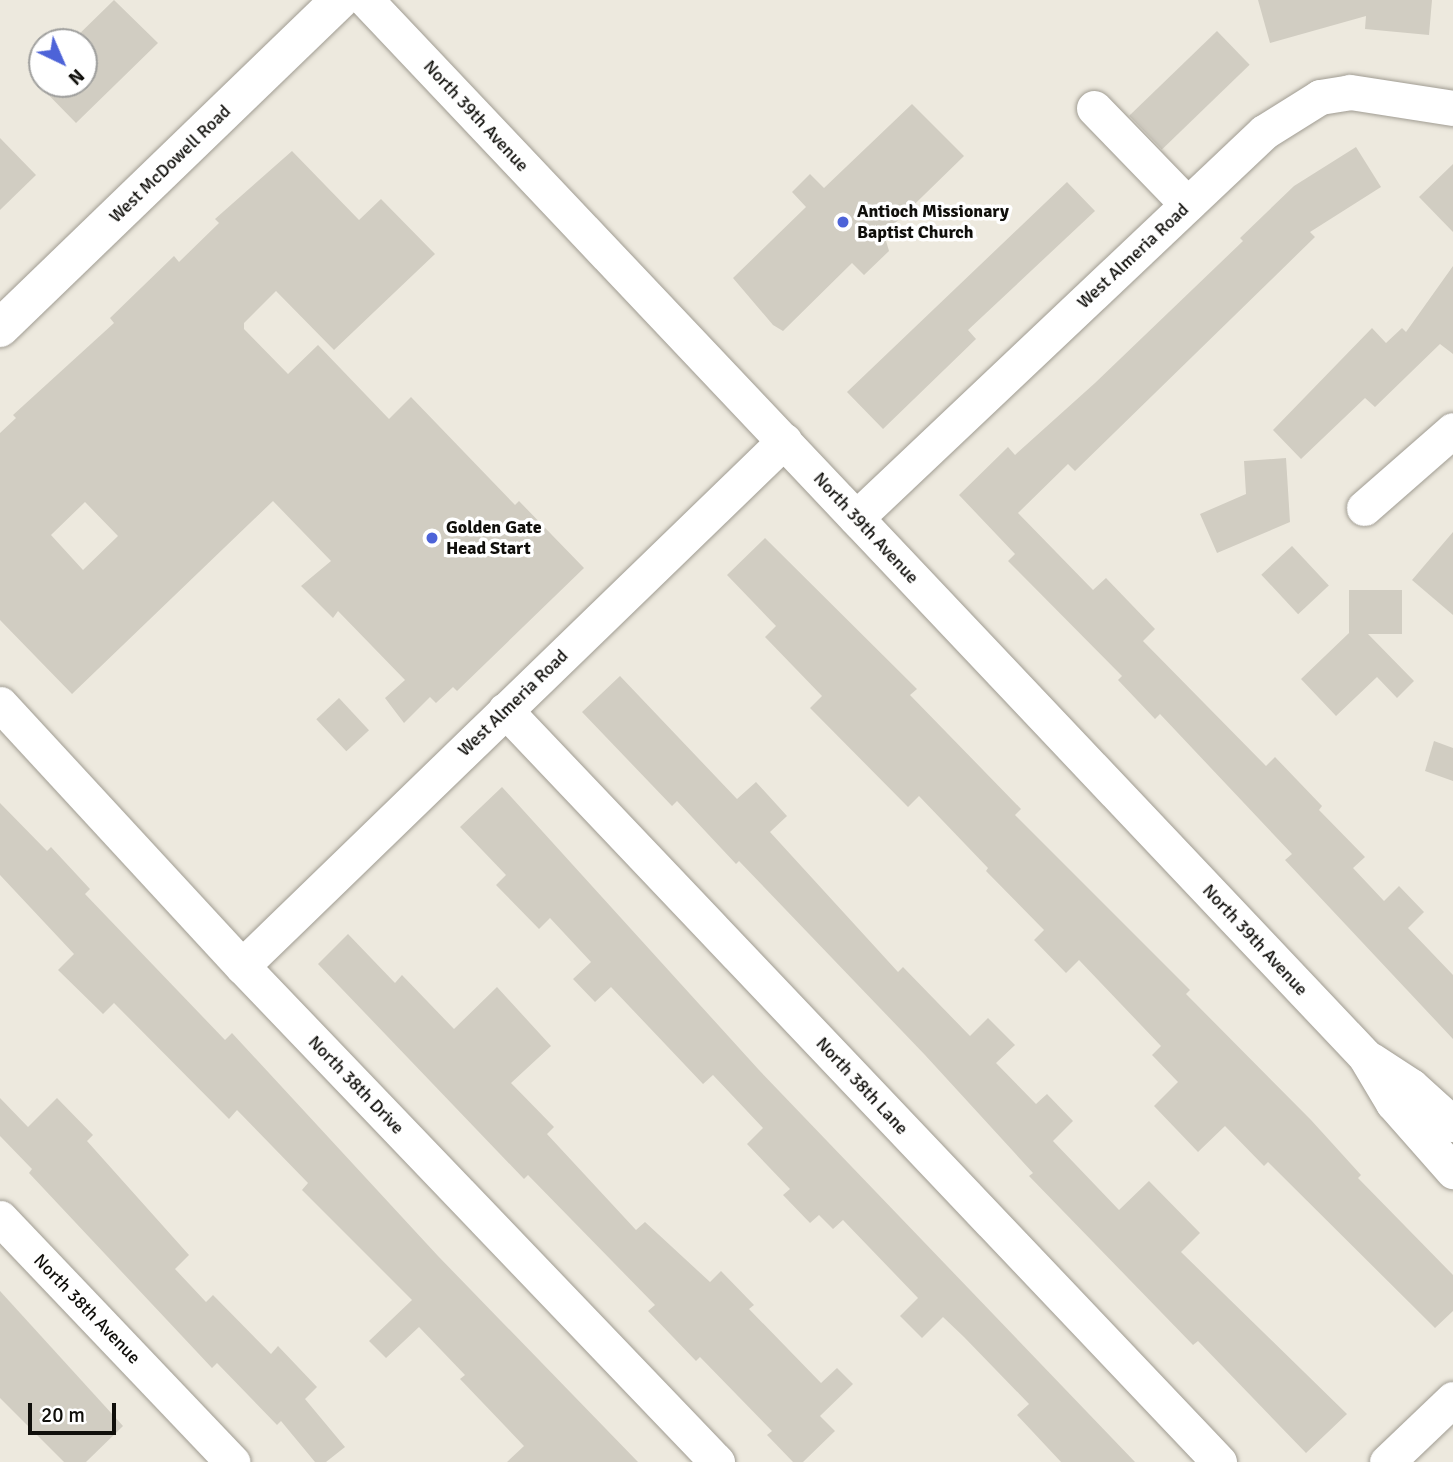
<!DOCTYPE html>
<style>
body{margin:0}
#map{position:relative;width:1453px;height:1462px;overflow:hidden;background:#ede9de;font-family:Signika,sans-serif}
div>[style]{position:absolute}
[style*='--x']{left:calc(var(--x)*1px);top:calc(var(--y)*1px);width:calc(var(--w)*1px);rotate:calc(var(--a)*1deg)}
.building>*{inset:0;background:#d1cdc2;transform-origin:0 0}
.roads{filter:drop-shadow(0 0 2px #a09c92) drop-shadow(0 0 2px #a09c92)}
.minor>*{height:35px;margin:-17.5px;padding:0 17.5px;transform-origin:17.5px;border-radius:17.5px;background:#fff}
.major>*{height:38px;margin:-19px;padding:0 19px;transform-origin:19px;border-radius:19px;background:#fff}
.dots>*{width:19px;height:19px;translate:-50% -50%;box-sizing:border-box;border:4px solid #fff;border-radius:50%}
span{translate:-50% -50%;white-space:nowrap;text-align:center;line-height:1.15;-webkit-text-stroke:7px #fff;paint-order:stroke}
.street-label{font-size:18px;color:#100f0b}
.poi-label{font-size:18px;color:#100f0b;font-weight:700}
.left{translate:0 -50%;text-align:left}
.north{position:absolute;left:28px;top:28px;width:70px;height:70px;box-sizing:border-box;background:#fff;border:2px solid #9f9f9d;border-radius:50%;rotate:136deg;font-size:19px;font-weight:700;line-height:28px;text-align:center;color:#100f0b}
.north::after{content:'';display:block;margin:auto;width:24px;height:32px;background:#4d63d8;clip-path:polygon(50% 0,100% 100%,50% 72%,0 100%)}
.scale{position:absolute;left:28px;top:1403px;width:88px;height:32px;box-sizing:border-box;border:4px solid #100f0b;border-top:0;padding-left:9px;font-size:21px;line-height:24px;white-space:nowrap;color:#100f0b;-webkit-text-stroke:5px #fff;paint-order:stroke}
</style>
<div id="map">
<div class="building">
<i style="clip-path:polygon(114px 0,158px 43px,76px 123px,32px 78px,42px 69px,42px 84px,84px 84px,84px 42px,71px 42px)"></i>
<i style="clip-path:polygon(1258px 0,1432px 0,1429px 35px,1365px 29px,1366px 16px,1270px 43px)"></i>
<i style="left:1217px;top:31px;width:47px;height:122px;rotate:46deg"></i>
<i style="clip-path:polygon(912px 104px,964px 156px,884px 234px,889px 251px,864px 275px,852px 263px,783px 331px,773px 325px,733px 278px,806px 207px,792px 192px,810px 174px,824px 188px)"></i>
<i style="clip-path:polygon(0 138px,36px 175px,0 210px)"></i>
<i style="clip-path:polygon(1356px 147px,1381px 187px,1310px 232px,1315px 237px,1075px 471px,1068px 464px,1018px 513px,1093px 590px,1106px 578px,1155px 629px,1143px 641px,1266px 766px,1275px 757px,1322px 806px,1319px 810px,1365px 857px,1353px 868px,1384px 901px,1399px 886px,1424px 912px,1408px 928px,1453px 975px,1453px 1039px,1285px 860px,1292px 854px,1160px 714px,1155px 719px,1118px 680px,1122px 676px,1008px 561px,1015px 554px,959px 495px,1008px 447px,1015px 455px,1095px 383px,1243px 241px,1240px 238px,1294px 186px)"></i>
<i style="clip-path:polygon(evenodd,292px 151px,359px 220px,381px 199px,435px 254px,334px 350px,276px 291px,244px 323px,244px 329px,288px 374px,318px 345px,389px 419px,411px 397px,515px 505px,519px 501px,584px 568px,457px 691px,453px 687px,436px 703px,430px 697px,404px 723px,385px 698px,405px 680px,338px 611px,333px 618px,301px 586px,331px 561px,273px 501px,72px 694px,0 620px,0 433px,16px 418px,13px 415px,114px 323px,110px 318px,174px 256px,179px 262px,219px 223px,215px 219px,292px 151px,85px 502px,118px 536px,83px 570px,51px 535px,85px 502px)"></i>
<i style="clip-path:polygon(1453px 164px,1453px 232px,1419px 197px)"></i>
<i style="clip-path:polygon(1067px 182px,1095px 211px,968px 330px,976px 339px,883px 429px,847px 392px)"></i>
<i style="clip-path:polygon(1453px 266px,1453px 354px,1440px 344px,1375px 407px,1365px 398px,1301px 459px,1273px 430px,1372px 328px,1386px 343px,1402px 328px,1406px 332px)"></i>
<i style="clip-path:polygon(1286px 458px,1290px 522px,1217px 553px,1200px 514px,1246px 494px,1244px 461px)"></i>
<i style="clip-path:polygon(1453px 532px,1453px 615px,1412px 580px)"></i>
<i style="clip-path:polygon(765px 538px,917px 689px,910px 695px,1021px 809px,1015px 815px,1190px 990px,1186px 994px,1311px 1120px,1361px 1175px,1358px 1178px,1453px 1275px,1453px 1311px,1435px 1328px,1268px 1162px,1264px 1166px,1225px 1126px,1198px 1152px,1154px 1106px,1178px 1082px,1152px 1055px,1161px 1046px,1079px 960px,1066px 973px,1034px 940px,1044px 930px,986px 871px,988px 868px,919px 796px,908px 807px,810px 708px,822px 696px,765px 637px,776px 626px,727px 575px)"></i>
<i style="left:1292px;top:546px;width:54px;height:42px;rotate:47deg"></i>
<i style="clip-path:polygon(1349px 590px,1402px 590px,1402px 634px,1368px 634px,1414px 681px,1397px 698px,1377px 677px,1336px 716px,1301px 679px,1349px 633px)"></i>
<i style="clip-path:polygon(620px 676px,737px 799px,756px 782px,787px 816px,770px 832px,898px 972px,903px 967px,970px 1036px,988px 1018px,1015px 1045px,996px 1063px,1036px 1104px,1047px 1094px,1073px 1121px,1053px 1141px,1119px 1210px,1149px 1181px,1200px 1233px,1181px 1252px,1347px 1414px,1306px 1453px,1198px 1341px,1193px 1345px,1029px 1176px,1033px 1173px,925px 1055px,739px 861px,736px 864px,677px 801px,672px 806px,582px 712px)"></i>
<i style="left:339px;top:698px;width:44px;height:31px;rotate:47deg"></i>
<i style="clip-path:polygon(1434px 741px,1453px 748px,1453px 781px,1425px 771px)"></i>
<i style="clip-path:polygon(502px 787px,759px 1070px,1135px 1462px,1061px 1462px,1017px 1415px,1029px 1404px,964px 1337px,943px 1317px,922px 1338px,900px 1316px,918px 1298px,843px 1220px,833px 1229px,819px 1215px,810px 1223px,783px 1195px,790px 1189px,747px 1144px,763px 1128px,713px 1075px,703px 1084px,611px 987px,595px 1002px,573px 979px,591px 962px,550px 918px,539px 929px,496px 885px,506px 875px,460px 827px)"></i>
<i style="clip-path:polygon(0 803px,47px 851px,51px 847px,90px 889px,85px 894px,225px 1040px,232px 1033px,438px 1256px,638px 1462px,507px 1462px,524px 1446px,460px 1379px,465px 1375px,419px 1327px,386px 1358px,369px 1341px,412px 1300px,302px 1190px,308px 1183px,237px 1110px,229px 1119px,114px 1003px,103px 1014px,58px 970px,74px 954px,0 875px)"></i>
<i style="clip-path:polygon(348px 934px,395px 983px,402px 975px,454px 1029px,497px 987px,551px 1046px,511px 1083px,554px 1127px,547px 1134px,636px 1230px,645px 1222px,710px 1282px,721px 1271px,754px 1305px,749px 1309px,821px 1383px,837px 1368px,853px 1384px,820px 1416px,835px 1431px,803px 1462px,793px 1462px,767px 1435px,772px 1431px,700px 1357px,696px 1361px,648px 1311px,655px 1305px,528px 1175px,524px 1179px,318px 964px)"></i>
<i style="clip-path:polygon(0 1098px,28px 1127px,57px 1098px,93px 1135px,87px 1141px,189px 1255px,175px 1269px,206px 1302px,213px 1295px,271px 1354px,278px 1346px,317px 1387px,305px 1399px,345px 1447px,326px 1462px,315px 1462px,281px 1421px,277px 1425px,217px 1363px,212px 1368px,29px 1173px,32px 1169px,0 1136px)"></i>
<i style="clip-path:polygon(0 1291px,123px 1426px,86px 1462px,64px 1462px,0 1398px)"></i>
</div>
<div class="roads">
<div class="minor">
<i style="--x:366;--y:0;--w:1454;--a:46.59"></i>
<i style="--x:1365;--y:1056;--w:55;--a:59.2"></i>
<i style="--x:1393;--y:1103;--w:91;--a:48.6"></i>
<i style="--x:1094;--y:108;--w:134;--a:45.9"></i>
<i style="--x:1364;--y:508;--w:118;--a:-41.2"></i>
<i style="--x:856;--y:518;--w:562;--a:-43.41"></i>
<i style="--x:1264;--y:132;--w:66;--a:-32"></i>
<i style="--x:1320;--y:97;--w:30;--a:-9"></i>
<i style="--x:1350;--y:92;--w:104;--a:8.8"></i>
<i style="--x:0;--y:704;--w:357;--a:47.3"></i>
<i style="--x:242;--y:966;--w:687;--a:46.24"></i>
<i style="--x:505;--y:710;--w:1037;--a:46.48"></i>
<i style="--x:242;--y:966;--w:755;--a:-44.09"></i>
<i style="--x:1371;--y:1060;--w:48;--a:33"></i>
<i style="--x:1411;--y:1086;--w:57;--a:42.1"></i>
<i style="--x:0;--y:1218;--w:337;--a:46.4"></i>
<i style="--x:1387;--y:1462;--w:91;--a:-43.7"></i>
</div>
<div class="major">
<i style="--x:0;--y:328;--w:472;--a:-44"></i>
</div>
</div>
<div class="dots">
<i style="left:843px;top:222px;background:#4d63d8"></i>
<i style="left:432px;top:538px;background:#4d63d8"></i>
</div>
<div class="street-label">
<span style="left:476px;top:116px;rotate:47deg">North 39th Avenue</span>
<span style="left:170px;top:164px;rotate:-44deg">West McDowell Road</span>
<span style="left:1133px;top:256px;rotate:-43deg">West Almeria Road</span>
<span style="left:866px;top:528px;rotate:47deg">North 39th Avenue</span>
<span style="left:513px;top:703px;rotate:-44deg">West Almeria Road</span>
<span style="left:1255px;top:940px;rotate:47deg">North 39th Avenue</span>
<span style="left:356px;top:1085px;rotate:46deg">North 38th Drive</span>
<span style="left:862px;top:1086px;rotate:47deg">North 38th Lane</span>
<span style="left:87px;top:1309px;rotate:46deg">North 38th Avenue</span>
</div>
<div class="poi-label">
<span class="left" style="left:857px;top:222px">Antioch Missionary<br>Baptist Church</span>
<span class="left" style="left:446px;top:538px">Golden Gate<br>Head Start</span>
</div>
<div class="north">N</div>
<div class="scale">20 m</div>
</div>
